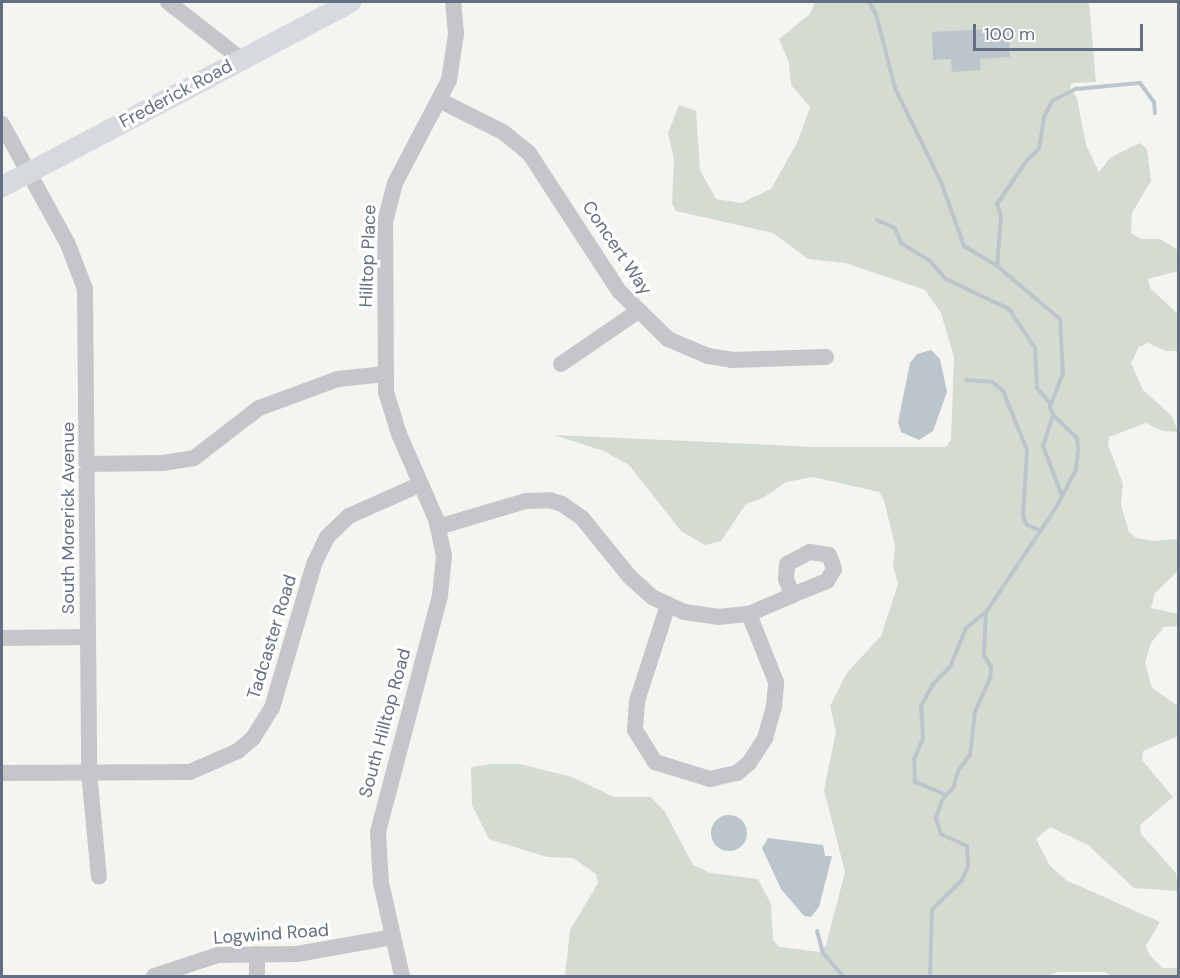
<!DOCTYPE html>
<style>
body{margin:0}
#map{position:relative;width:1180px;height:978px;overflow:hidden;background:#f4f5f0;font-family:"DM Sans",sans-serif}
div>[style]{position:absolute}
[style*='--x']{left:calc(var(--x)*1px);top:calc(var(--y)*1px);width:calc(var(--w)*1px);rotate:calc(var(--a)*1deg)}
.green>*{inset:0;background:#d4dbd1}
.water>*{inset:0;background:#bdc5cc}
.round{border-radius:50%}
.stream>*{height:4px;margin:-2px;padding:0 2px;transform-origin:2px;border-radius:2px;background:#bdc5cc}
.minor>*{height:16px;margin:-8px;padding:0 8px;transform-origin:8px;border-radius:8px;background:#c4c6ca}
.major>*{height:21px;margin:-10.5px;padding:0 10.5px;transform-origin:10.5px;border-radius:10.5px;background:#d6d9de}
span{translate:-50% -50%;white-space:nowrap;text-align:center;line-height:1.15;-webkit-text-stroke:6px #fff;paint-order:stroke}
.street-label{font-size:18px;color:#636f82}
.frame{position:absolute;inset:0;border:3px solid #636f82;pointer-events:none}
.scale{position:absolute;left:973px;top:24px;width:170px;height:27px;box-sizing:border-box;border:3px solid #636f82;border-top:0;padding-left:8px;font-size:18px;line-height:21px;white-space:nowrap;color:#636f82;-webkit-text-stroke:4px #fff;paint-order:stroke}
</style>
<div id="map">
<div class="green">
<i style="clip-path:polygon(815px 2px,1089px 2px,1096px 82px,1072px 83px,1070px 88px,1077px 98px,1086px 145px,1099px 172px,1110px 158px,1131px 147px,1140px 143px,1147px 149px,1151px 181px,1132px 213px,1131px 233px,1141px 239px,1160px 239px,1178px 250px,1178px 271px,1148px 279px,1150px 288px,1178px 314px,1178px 351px,1166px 351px,1148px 343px,1139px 347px,1131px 363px,1143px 390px,1172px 416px,1178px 432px,1163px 431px,1146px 423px,1109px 437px,1108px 445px,1123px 484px,1121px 505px,1129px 532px,1136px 538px,1154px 541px,1178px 539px,1178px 571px,1155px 593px,1151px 608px,1178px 614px,1178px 626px,1164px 627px,1151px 643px,1145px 663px,1152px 688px,1178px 706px,1178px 736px,1143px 751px,1142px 760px,1173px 797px,1140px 825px,1141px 834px,1176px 873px,1178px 891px,1134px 888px,1088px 845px,1050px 827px,1036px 839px,1050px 866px,1066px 880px,1160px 922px,1146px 946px,1149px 954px,1162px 968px,1178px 968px,1178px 976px,1113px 976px,1104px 972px,1058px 972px,1048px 976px,565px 976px,570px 930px,598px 883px,596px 874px,573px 858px,547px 857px,489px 839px,472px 805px,471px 767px,492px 764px,520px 764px,572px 777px,614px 797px,651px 797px,665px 812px,693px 865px,710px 873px,758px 879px,771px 904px,773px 940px,779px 947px,820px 952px,826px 945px,845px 872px,824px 790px,836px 732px,830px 706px,846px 674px,881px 636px,898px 584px,893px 566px,895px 546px,884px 500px,879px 492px,813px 477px,786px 482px,763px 498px,746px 504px,721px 541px,705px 545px,681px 531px,629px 465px,604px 451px,554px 435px,816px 447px,946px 447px,951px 440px,954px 357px,941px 313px,925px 290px,845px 263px,808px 259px,773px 233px,676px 211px,672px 204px,674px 159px,668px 133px,679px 105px,696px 111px,700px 170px,716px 199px,741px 203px,771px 189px,797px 143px,810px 107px,791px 85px,789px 63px,779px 39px,810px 14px)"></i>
</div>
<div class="water">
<i style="clip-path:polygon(1009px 28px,1010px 57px,980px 59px,981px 70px,952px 72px,951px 59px,933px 60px,932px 32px)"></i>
<i style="clip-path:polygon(931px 350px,940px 359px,947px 392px,933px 431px,919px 440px,901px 432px,898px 422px,910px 363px,917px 354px)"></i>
<i class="round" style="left:711px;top:815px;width:36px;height:36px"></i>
<i style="clip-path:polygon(768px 838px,823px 845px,825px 856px,832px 856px,819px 907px,811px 917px,804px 916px,781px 889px,762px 848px)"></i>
</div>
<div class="stream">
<i style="--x:869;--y:2;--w:14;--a:60"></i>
<i style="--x:876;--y:14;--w:76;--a:75.6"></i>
<i style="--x:895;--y:88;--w:105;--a:63.9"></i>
<i style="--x:941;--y:182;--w:68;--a:70.2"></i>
<i style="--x:964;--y:246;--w:39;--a:31"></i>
<i style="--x:997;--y:266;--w:82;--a:40.1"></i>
<i style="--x:1060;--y:319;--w:54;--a:86.8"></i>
<i style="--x:1063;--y:373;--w:36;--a:111"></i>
<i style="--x:1050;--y:407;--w:9;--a:69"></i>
<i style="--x:1053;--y:415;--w:33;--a:44"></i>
<i style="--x:1077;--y:438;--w:11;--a:85"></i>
<i style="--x:1078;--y:449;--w:21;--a:95"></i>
<i style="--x:1076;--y:470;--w:44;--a:118.3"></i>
<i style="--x:1055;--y:509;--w:124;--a:123.8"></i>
<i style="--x:986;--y:612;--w:43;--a:92.7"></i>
<i style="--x:984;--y:655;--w:14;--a:60"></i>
<i style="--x:991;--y:667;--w:11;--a:95"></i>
<i style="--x:990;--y:678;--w:37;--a:114"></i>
<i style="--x:975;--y:712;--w:43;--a:96.6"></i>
<i style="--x:970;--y:755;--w:20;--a:127"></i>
<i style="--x:958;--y:771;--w:18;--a:106"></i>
<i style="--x:953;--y:788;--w:16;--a:133"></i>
<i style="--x:942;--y:800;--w:20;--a:108"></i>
<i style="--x:936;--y:819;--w:16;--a:72"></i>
<i style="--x:941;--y:834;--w:29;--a:25"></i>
<i style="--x:967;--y:846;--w:20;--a:87"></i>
<i style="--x:968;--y:866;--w:15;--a:113"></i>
<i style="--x:962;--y:880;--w:42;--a:135"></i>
<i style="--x:932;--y:910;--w:66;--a:91.7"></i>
<i style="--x:877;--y:220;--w:20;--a:24"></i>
<i style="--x:895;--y:228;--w:16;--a:68"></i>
<i style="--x:901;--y:243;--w:36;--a:32"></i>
<i style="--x:931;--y:262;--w:23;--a:49"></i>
<i style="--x:946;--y:279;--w:70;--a:25.5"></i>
<i style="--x:1009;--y:309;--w:47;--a:56.3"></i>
<i style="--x:1035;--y:348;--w:40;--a:87.1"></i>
<i style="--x:1037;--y:388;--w:20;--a:49"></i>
<i style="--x:997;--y:266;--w:50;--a:-85.4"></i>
<i style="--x:1001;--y:216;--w:13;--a:-108"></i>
<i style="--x:997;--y:204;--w:53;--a:-55.7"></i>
<i style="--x:1027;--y:160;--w:16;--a:-43"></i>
<i style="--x:1039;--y:149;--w:32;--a:-81"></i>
<i style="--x:1044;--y:117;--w:18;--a:-63"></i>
<i style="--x:1052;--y:101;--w:27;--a:-27"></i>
<i style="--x:1076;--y:89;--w:64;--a:-5.4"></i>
<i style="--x:1140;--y:83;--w:24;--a:54"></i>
<i style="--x:1154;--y:102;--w:11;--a:85"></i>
<i style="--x:966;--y:380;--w:26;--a:4"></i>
<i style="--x:992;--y:382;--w:14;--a:39"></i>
<i style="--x:1003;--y:391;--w:64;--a:67.9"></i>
<i style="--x:1027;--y:450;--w:66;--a:93.5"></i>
<i style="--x:1023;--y:516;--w:10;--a:66"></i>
<i style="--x:1027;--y:525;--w:15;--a:23"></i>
<i style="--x:1053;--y:415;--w:33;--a:108"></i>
<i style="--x:1043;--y:446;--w:53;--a:69.2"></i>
<i style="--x:946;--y:795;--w:34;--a:-157"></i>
<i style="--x:915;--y:782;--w:23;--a:-92"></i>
<i style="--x:914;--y:759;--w:22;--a:-66"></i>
<i style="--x:923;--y:739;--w:33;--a:-93"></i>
<i style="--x:921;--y:706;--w:25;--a:-61"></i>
<i style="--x:933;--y:684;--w:24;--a:-45"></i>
<i style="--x:950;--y:667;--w:42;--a:-67.7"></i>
<i style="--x:966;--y:628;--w:26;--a:-39"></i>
<i style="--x:817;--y:931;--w:23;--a:75"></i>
<i style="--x:823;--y:953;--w:30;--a:49"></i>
</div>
<div class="minor">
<i style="--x:168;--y:2;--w:93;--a:38"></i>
<i style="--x:441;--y:101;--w:69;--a:26.6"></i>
<i style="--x:503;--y:132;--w:33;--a:39"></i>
<i style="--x:529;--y:153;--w:165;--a:56.9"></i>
<i style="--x:619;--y:291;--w:69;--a:44.4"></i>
<i style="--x:668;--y:339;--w:43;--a:23"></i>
<i style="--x:708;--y:356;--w:24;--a:9"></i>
<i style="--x:732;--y:360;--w:94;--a:-1.8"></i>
<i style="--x:2;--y:124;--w:135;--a:61.2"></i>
<i style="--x:67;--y:242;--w:50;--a:69"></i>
<i style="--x:85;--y:289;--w:483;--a:89.5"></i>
<i style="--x:89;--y:772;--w:105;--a:84.6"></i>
<i style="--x:561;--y:364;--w:92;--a:-34.4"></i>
<i style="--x:87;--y:464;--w:76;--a:-0.8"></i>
<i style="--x:163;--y:463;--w:31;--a:-9"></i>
<i style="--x:194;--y:458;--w:82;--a:-37.6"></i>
<i style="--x:259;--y:408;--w:84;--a:-20.2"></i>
<i style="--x:338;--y:379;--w:47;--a:-6.1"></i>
<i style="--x:438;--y:527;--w:92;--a:-16.5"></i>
<i style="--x:526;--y:501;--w:23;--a:-2"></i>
<i style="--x:549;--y:500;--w:14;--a:17"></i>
<i style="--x:562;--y:504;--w:24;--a:35"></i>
<i style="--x:582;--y:518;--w:76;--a:50.9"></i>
<i style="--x:630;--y:577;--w:30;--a:42"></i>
<i style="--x:652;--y:597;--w:35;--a:25"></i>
<i style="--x:684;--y:612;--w:34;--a:8"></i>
<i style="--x:718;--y:617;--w:31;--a:-6"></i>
<i style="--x:749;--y:614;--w:48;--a:-23.4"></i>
<i style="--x:793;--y:595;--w:17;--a:-114"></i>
<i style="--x:786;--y:579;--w:15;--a:-86"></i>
<i style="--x:787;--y:564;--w:26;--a:-28"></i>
<i style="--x:810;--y:552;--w:19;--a:9"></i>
<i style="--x:829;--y:555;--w:15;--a:70"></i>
<i style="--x:834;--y:569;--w:14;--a:120"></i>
<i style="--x:827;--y:581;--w:37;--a:158"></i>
<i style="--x:668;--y:605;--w:101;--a:107.9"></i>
<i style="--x:637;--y:701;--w:29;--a:94"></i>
<i style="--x:635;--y:730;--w:38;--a:58"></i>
<i style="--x:655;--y:762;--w:58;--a:17.2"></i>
<i style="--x:710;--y:779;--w:28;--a:-13"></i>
<i style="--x:737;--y:773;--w:16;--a:-40"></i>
<i style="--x:749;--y:763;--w:30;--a:-57"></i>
<i style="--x:765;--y:738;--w:32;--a:-74"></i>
<i style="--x:774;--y:707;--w:25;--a:-85"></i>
<i style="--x:776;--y:682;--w:73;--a:-111.7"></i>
<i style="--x:2;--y:638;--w:86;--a:-0.7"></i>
<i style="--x:2;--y:773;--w:188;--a:-0.3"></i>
<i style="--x:190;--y:772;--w:52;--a:-23.6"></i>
<i style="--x:238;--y:751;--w:20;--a:-41"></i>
<i style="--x:253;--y:738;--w:36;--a:-58"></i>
<i style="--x:272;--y:708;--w:150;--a:-73.7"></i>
<i style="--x:314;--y:564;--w:30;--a:-64"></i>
<i style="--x:327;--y:537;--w:30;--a:-44"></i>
<i style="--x:349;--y:516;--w:79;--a:-24"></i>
<i style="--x:257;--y:954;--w:22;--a:90"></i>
<i style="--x:154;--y:976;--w:67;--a:-18.2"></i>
<i style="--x:218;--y:955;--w:79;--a:-0.7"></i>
<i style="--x:297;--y:954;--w:97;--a:-10"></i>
<i style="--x:402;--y:976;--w:95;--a:-102.7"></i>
<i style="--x:381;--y:883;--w:51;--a:-93.4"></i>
<i style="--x:378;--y:832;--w:244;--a:-75.3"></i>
<i style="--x:440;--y:596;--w:40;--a:-84.3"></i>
<i style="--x:444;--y:556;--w:38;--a:-102"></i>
<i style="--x:436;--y:519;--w:93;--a:-113.5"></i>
<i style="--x:399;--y:434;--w:44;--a:-107.2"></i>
<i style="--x:386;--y:392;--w:170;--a:-90.3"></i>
<i style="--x:385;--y:222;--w:40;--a:-75.6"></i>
<i style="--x:395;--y:183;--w:116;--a:-62.3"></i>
<i style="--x:449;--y:80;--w:47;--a:-81.3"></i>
<i style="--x:456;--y:34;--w:32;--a:-95"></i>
</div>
<div class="major">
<i style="--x:2;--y:186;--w:394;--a:-27.9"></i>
</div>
<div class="street-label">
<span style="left:176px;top:94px;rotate:-28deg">Frederick Road</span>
<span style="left:617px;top:248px;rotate:56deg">Concert Way</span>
<span style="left:368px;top:256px;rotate:-88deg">Hilltop Place</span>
<span style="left:68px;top:518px;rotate:-90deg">South Morerick Avenue</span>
<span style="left:272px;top:637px;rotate:-73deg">Tadcaster Road</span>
<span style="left:385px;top:723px;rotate:-75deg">South Hilltop Road</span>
<span style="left:271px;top:934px;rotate:-4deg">Logwind Road</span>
</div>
<div class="frame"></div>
<div class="scale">100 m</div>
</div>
